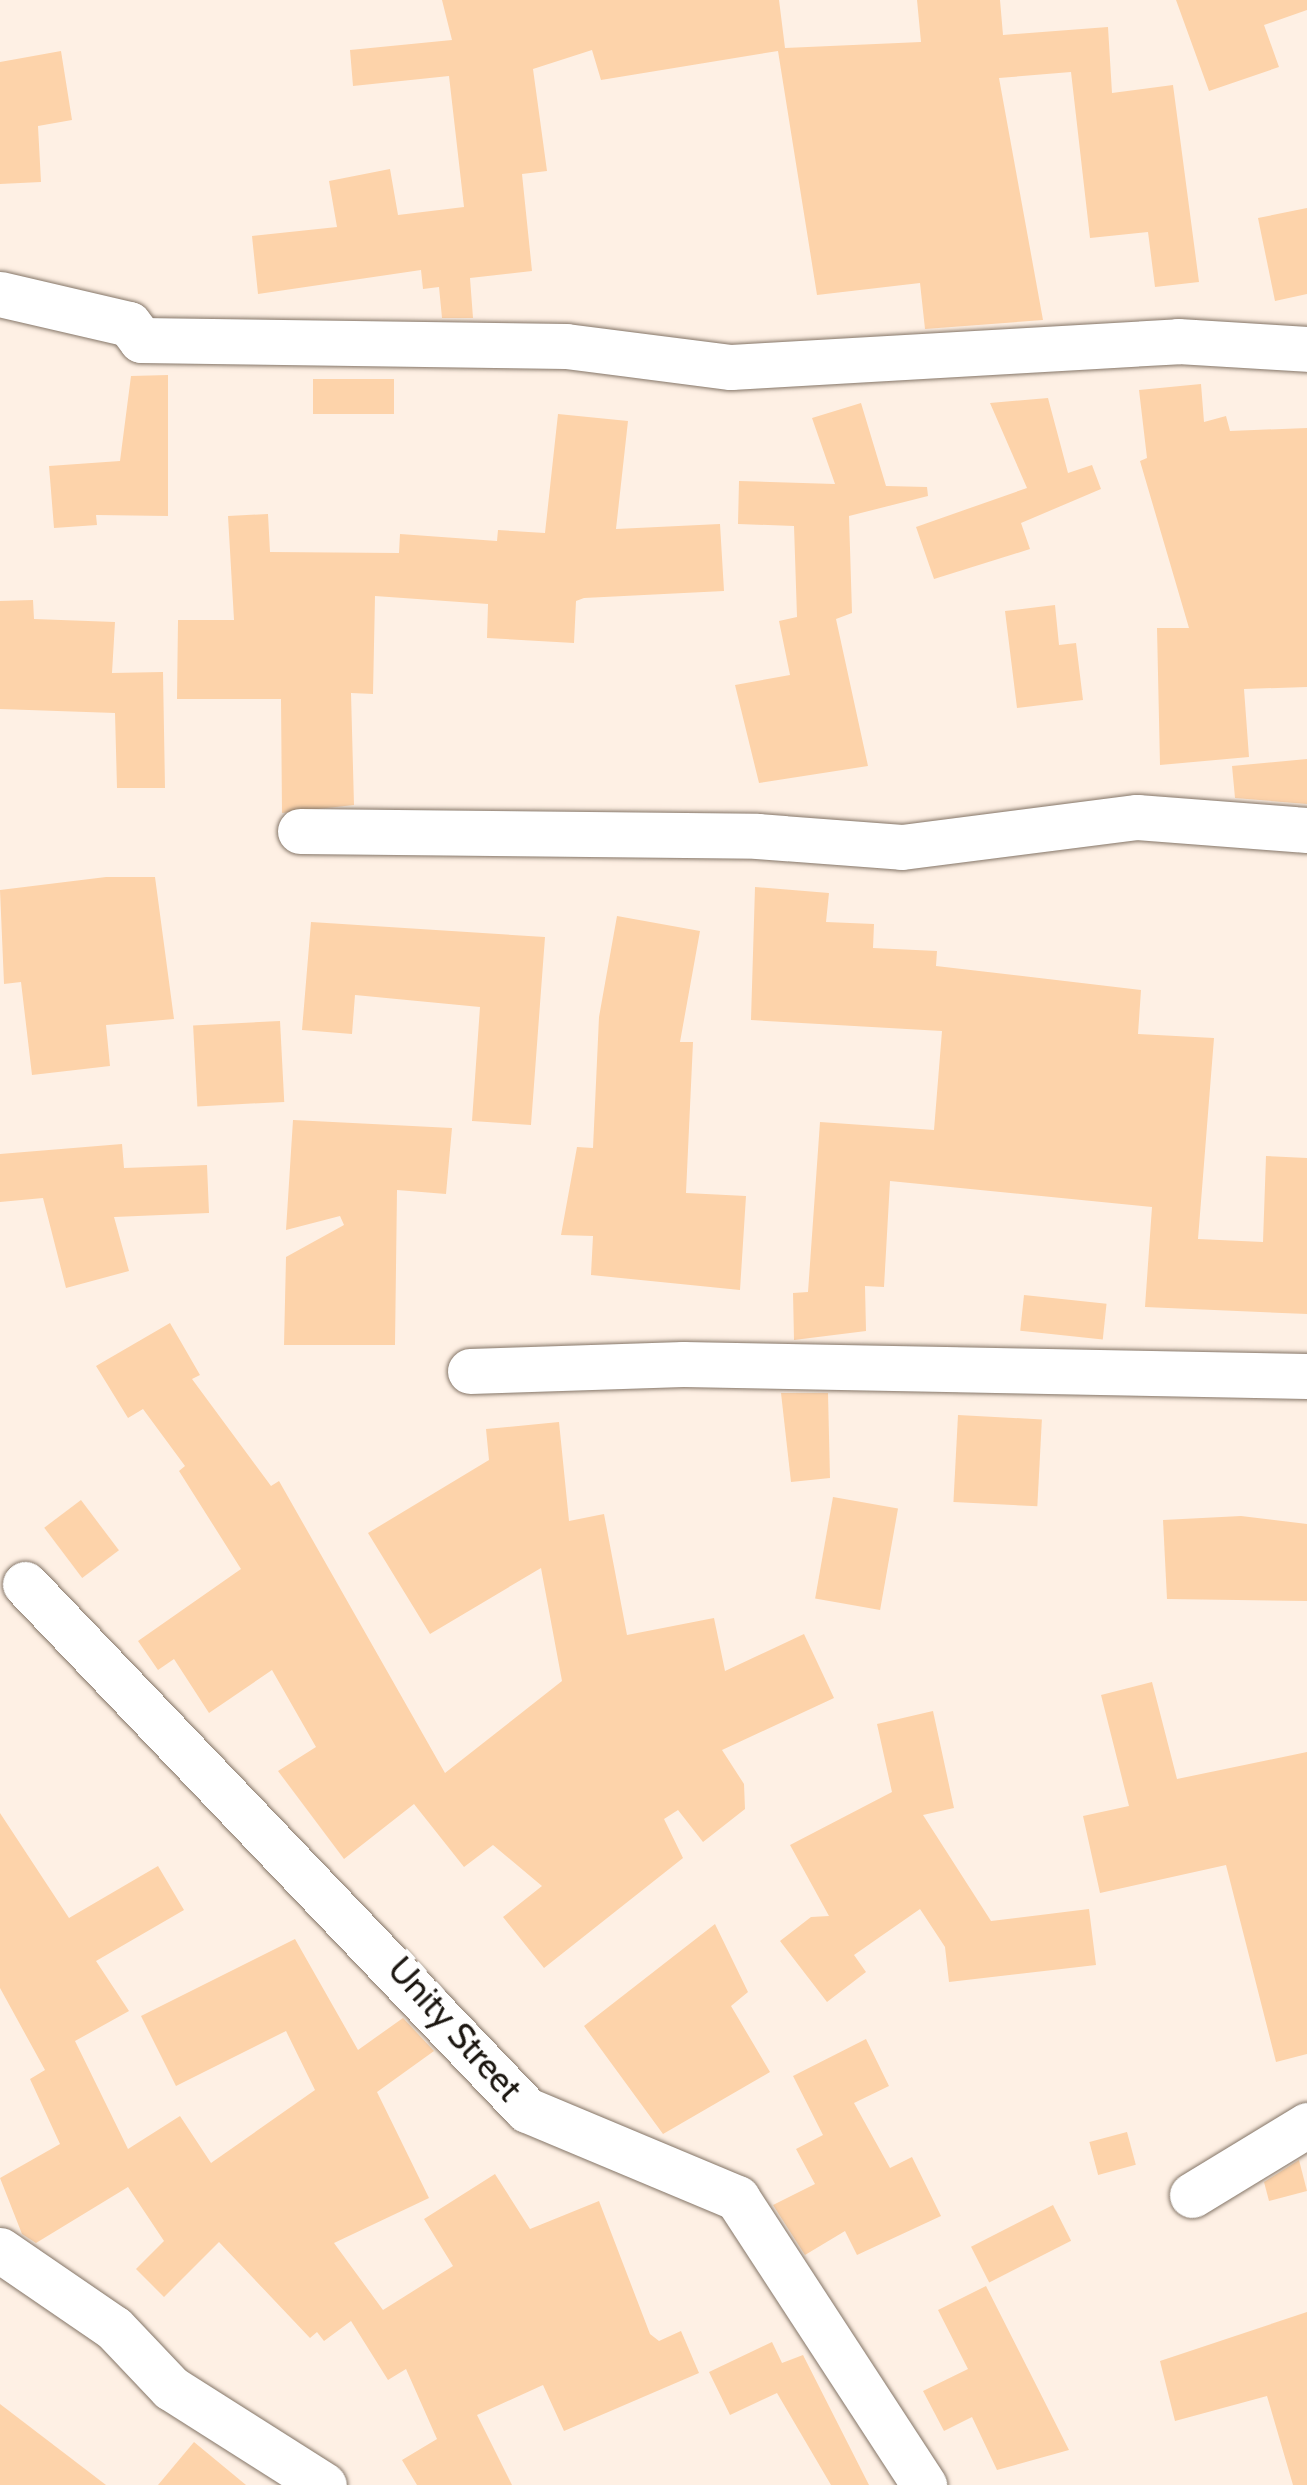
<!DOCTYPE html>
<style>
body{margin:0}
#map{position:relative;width:1307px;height:2485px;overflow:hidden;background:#fef0e4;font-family:Cabin,sans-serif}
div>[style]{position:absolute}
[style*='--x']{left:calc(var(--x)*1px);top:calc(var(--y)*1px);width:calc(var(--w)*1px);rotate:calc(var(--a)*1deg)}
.building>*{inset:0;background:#fdd3aa;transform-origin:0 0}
.roads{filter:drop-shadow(0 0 2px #847567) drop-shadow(0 0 2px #847567)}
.minor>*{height:45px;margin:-22.5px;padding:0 22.5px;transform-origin:22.5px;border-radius:22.5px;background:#fff}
span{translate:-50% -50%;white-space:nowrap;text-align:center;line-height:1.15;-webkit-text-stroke:10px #fff;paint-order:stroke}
.street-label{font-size:35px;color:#1c1711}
</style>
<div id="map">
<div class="building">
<i style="clip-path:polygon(442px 0,779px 0,785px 48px,921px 42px,917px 0,1000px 0,1003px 35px,1108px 27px,1112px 93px,1173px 85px,1199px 282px,1155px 287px,1148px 232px,1090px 238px,1071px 72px,999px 78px,1043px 320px,925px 329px,920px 283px,817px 295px,778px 51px,601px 80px,592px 50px,533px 69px,547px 171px,522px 174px,532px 271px,470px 278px,473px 318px,442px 318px,439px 287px,423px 289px,421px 270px,258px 294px,252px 236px,337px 227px,329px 181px,390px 169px,398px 215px,464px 207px,449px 76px,353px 86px,350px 50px,452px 40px)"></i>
<i style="clip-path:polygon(1176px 0,1307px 0,1307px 10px,1264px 25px,1279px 67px,1209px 91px)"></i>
<i style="clip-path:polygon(61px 51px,72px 120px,38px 126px,41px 182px,0 184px,0 62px)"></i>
<i style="clip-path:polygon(1307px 208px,1307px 294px,1275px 301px,1258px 218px)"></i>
<i style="clip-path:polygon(168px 375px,168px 516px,96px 515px,97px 525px,54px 528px,49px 466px,120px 461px,131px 376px)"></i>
<i style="left:313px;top:379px;width:81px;height:35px"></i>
<i style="clip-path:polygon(1201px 384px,1204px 422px,1226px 416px,1230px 431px,1307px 428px,1307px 687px,1244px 689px,1249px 757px,1160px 765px,1157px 628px,1189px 628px,1140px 461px,1147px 458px,1139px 390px)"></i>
<i style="clip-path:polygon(1048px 398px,1068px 473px,1092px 465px,1101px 489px,1021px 523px,1030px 549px,934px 579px,916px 527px,1027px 488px,990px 403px)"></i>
<i style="clip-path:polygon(861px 403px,886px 486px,927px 487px,928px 496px,849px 516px,852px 613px,836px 619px,868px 766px,759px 783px,735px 685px,790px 675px,779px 621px,797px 617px,794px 526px,738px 524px,739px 481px,835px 484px,812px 418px)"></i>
<i style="clip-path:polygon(558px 414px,628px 421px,616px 529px,720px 524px,724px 591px,584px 598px,576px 601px,574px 643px,487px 638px,488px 604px,375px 596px,373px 694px,351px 693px,354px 805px,282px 813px,281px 699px,177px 699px,178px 620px,234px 620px,228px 516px,268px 514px,270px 552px,399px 553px,400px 534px,497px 541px,498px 530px,545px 533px)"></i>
<i style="clip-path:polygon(33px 600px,34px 619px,115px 622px,112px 673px,163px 672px,165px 788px,117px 788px,115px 713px,0 709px,0 601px)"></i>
<i style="clip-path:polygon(1055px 605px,1059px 645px,1076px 643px,1083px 700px,1017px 708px,1005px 611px)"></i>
<i style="clip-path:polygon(1307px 759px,1307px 804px,1235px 798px,1232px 766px)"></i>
<i style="clip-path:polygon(106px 877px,155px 877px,174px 1019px,106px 1025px,110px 1066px,32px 1075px,21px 982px,4px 984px,0 890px)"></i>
<i style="clip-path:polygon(755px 887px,829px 893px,826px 922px,874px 924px,873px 948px,937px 951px,936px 966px,1141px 990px,1138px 1034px,1214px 1038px,1198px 1239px,1263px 1242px,1266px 1156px,1307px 1158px,1307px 1314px,1145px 1307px,1152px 1207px,890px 1181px,884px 1287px,865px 1286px,866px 1331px,794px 1340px,793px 1293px,808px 1292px,820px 1122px,934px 1130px,942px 1031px,751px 1020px)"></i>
<i style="clip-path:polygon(617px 916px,700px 931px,680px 1042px,693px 1042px,686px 1193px,746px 1196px,740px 1290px,591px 1275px,593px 1236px,561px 1235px,577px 1147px,593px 1148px,599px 1017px)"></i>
<i style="clip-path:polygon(311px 922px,545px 937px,531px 1125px,472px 1121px,480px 1007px,355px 995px,352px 1034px,302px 1030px)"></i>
<i style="left:280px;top:1021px;width:81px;height:87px;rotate:87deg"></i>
<i style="clip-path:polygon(293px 1120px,452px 1128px,446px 1194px,397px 1190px,395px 1345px,284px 1345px,286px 1257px,344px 1225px,340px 1216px,286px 1230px)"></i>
<i style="clip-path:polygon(122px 1144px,124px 1168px,207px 1165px,209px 1213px,114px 1217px,129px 1271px,66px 1288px,43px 1198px,0 1202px,0 1154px)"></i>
<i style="left:1024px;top:1295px;width:83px;height:36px;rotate:6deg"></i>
<i style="clip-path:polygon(170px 1323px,200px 1375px,192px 1379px,271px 1486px,279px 1481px,445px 1773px,562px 1681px,541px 1568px,430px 1634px,368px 1533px,489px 1460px,486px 1429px,559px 1422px,569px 1521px,604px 1514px,627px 1635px,714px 1618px,725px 1671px,804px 1634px,834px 1698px,722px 1750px,744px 1784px,745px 1809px,703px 1842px,678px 1810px,664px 1819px,683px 1858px,544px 1968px,503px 1917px,542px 1886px,493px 1845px,464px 1867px,414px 1804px,344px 1859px,278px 1771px,316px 1747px,272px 1670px,209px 1713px,174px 1659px,158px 1670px,138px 1641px,241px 1569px,179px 1471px,185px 1466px,143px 1409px,128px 1418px,96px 1366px)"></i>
<i style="clip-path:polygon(781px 1393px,828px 1393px,830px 1478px,791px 1482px)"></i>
<i style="left:958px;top:1415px;width:84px;height:87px;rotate:3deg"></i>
<i style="left:833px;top:1497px;width:66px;height:103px;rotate:10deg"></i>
<i style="left:81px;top:1500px;width:63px;height:46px;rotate:53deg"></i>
<i style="clip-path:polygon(1241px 1516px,1307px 1524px,1307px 1601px,1167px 1599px,1163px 1520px)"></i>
<i style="clip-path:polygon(1152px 1682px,1177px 1779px,1307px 1752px,1307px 2054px,1276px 2062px,1226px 1865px,1100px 1893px,1083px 1816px,1129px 1806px,1101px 1695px)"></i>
<i style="clip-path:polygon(933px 1711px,954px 1808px,923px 1815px,991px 1921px,1089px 1909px,1096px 1965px,949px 1982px,945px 1947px,920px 1909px,854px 1955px,866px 1972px,827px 2002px,780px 1941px,811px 1917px,829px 1916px,790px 1845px,892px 1792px,877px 1724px)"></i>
<i style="clip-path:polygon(0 1813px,69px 1918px,158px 1866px,184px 1910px,96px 1961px,129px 2011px,75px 2041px,128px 2149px,180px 2116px,211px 2163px,315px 2090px,286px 2031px,176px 2086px,141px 2016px,295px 1939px,358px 2050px,403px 2018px,434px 2051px,377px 2092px,429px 2198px,334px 2243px,383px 2310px,453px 2266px,424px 2219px,495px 2174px,530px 2229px,599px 2201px,650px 2334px,659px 2341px,681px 2331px,699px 2373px,564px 2431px,543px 2385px,477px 2415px,512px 2485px,417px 2485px,402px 2460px,437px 2439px,406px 2369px,388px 2380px,351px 2321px,324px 2341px,317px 2332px,310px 2338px,219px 2242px,164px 2297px,136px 2269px,164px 2241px,128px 2187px,36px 2243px,22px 2234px,0 2178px,60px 2144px,30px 2079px,45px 2070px,0 1988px)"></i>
<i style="clip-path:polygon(715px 1924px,748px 1992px,731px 2006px,770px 2072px,663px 2134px,584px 2026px)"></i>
<i style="clip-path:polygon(866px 2039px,889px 2086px,854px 2103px,890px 2168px,912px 2157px,941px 2216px,857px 2255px,845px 2231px,805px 2255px,773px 2205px,815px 2184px,796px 2149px,823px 2135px,793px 2076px)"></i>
<i style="left:1127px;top:2132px;width:34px;height:39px;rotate:75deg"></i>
<i style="clip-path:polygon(1299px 2160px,1307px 2191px,1269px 2201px,1264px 2182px)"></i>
<i style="left:1053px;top:2205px;width:40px;height:92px;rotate:63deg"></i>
<i style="clip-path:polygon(986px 2286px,1069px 2450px,997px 2470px,972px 2417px,944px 2431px,923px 2391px,968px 2369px,938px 2310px)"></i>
<i style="clip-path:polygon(1307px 2312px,1307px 2485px,1293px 2485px,1267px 2396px,1175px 2421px,1160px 2361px)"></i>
<i style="clip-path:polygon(772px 2342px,782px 2363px,803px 2355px,869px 2485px,831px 2485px,777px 2393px,730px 2415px,709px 2372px)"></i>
<i style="clip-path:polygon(0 2404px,106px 2485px,0 2485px)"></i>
<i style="clip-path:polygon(194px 2442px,246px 2485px,158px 2485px)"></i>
</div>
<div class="roads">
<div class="minor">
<i style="--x:0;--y:294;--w:132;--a:13.1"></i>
<i style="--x:129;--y:324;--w:20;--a:53"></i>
<i style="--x:141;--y:340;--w:425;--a:0.8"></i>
<i style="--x:566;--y:346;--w:166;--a:7.3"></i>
<i style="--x:731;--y:367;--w:448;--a:-3.3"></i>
<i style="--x:1178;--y:341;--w:129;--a:3.5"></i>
<i style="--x:300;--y:831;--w:457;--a:0.6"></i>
<i style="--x:757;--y:836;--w:145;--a:4.3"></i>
<i style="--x:902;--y:847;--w:237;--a:-7.3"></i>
<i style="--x:1137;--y:817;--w:170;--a:4.4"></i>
<i style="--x:470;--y:1371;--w:213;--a:-1.9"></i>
<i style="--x:683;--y:1364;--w:624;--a:1.1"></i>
<i style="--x:25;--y:1584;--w:727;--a:46.34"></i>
<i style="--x:527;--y:2110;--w:228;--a:22.7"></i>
<i style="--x:737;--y:2198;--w:343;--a:56.9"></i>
<i style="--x:1192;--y:2195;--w:135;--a:-31.3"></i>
<i style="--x:0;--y:2250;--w:138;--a:34.4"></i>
<i style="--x:114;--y:2328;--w:83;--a:46.5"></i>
<i style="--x:171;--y:2388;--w:181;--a:32.4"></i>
</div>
</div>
<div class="street-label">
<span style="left:455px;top:2029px;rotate:48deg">Unity Street</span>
</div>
</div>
